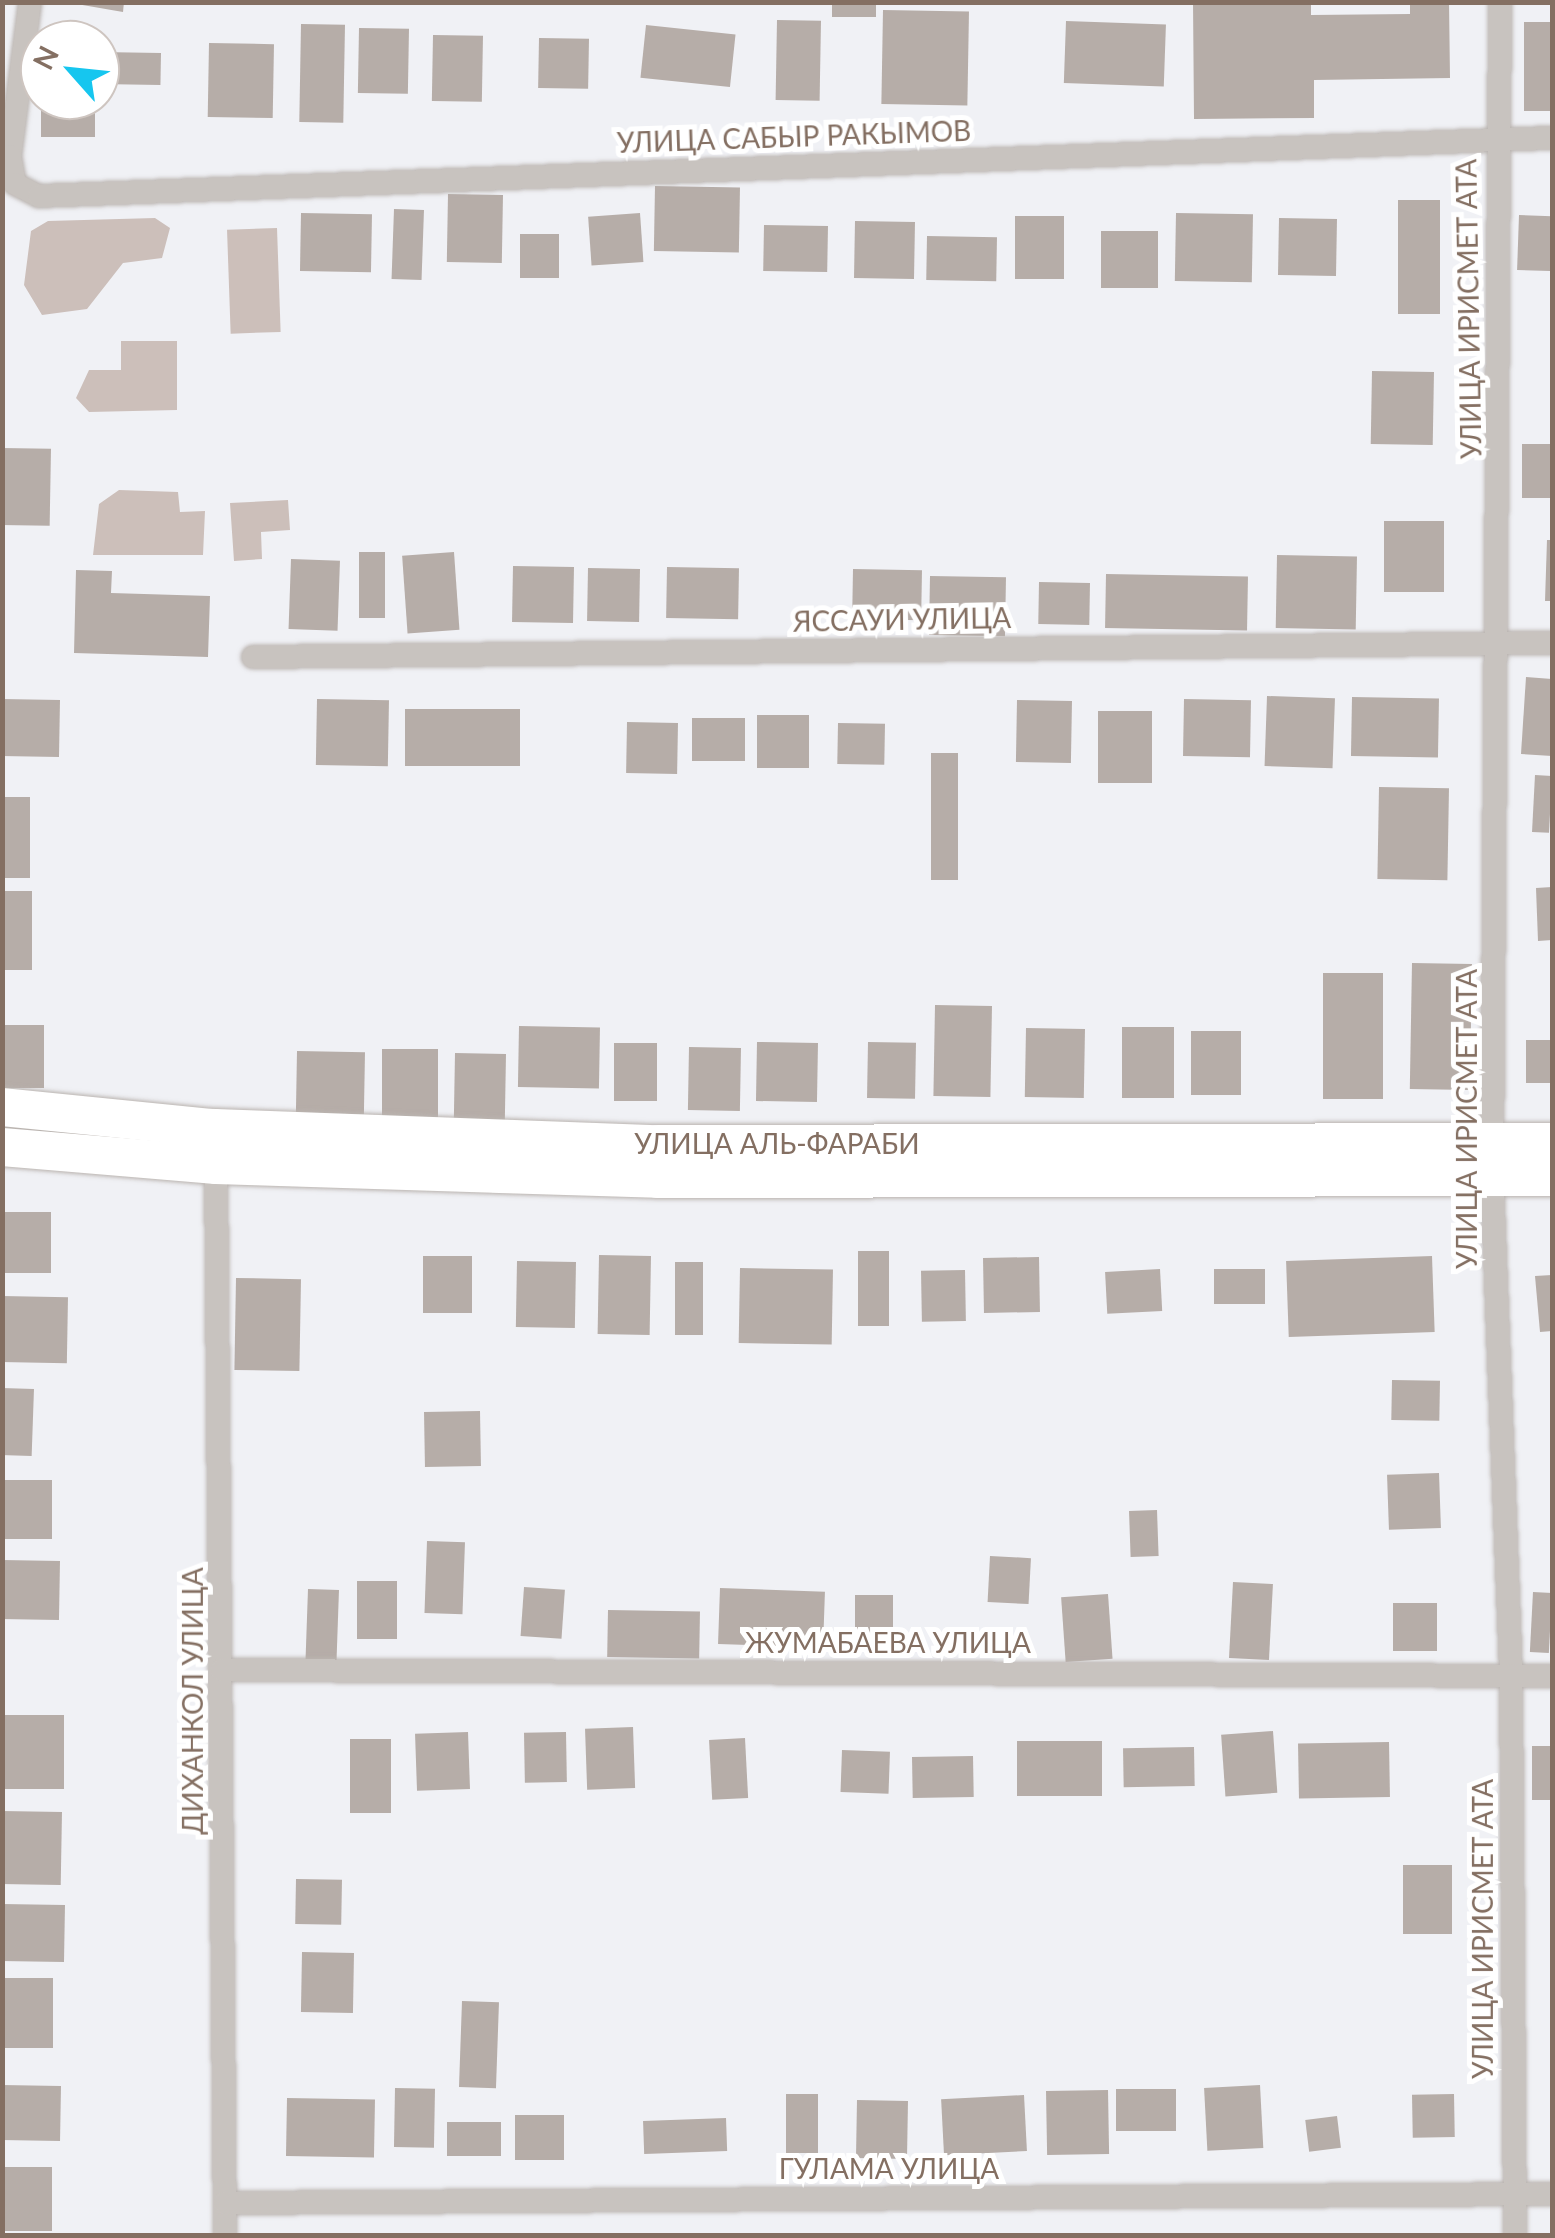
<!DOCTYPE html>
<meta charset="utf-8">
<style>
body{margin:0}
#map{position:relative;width:1555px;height:2238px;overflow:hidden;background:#f0f1f5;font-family:Lato,sans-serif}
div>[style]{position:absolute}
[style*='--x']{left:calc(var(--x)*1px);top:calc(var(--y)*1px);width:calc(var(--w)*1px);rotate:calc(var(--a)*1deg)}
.water>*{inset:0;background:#ccbfba;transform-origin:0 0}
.building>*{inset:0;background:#b6ada8;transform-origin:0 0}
.roads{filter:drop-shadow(0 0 2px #bab4b0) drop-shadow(0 0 2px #bab4b0)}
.minor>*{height:22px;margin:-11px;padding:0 11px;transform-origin:11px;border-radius:11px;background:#c8c3bf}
.primary>*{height:38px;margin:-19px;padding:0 19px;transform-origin:19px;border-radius:19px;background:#fff}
span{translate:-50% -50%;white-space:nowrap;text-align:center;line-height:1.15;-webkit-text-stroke:10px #fff;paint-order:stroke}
.street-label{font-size:28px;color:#846f62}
.frame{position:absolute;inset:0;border:5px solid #846f62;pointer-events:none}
.north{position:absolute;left:20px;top:20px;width:100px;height:100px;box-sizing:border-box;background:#fff;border:2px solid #cec5c0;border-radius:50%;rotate:297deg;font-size:28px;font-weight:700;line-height:40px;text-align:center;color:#846f62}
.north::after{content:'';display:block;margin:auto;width:35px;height:45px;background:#16c6ef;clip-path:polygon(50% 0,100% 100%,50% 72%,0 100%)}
</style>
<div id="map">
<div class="water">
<i style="clip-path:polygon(155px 218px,170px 228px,162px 258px,123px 263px,87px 309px,42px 315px,24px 285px,31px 231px,48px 221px)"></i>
<i style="left:277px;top:228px;width:104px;height:50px;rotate:88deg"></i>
<i style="clip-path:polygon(121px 341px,177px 341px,177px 410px,89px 412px,76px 398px,89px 370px,121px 370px)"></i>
<i style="clip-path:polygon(119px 490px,178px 492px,180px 512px,205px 511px,203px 555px,93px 555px,99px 504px)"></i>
<i style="clip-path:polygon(288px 500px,290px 530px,261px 532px,262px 559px,234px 561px,230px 503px)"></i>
</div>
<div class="building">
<i style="clip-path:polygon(65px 2px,124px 2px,123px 12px)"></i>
<i style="left:832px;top:2px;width:44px;height:15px"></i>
<i style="clip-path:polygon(1193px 2px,1311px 2px,1311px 15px,1410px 14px,1410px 2px,1449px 2px,1450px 78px,1314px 80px,1314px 118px,1194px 119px)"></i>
<i style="left:883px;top:10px;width:86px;height:94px;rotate:1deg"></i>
<i style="left:777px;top:20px;width:44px;height:80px;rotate:1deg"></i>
<i style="left:1066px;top:21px;width:100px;height:62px;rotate:2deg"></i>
<i style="left:1524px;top:22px;width:28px;height:89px"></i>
<i style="left:301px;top:24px;width:44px;height:98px;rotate:1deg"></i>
<i style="left:646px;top:25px;width:90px;height:53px;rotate:6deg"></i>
<i style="left:359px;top:28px;width:50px;height:65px;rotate:1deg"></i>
<i style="left:433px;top:35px;width:50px;height:66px;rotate:1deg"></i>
<i style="left:539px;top:38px;width:50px;height:50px;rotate:1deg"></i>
<i style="left:209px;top:43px;width:65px;height:74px;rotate:1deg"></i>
<i style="left:100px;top:52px;width:61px;height:32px;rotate:1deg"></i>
<i style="left:41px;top:101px;width:54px;height:36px"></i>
<i style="left:655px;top:186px;width:85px;height:65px;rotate:1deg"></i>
<i style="left:448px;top:194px;width:55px;height:68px;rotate:1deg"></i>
<i style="left:1398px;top:200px;width:42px;height:114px"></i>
<i style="left:394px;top:209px;width:30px;height:70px;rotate:2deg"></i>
<i style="left:301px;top:213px;width:71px;height:58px;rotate:1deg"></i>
<i style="left:640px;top:213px;width:49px;height:52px;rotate:86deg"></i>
<i style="left:1176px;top:213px;width:77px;height:68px;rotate:1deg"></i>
<i style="left:1519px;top:215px;width:33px;height:55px;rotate:2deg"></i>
<i style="left:1015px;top:216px;width:49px;height:63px"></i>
<i style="left:1279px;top:218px;width:58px;height:57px;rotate:1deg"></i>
<i style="left:855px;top:221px;width:60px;height:57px;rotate:1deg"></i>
<i style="left:764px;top:225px;width:64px;height:46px;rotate:1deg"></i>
<i style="left:1101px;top:231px;width:57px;height:57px"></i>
<i style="left:520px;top:234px;width:39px;height:44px"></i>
<i style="left:927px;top:236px;width:70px;height:44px;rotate:1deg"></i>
<i style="left:1372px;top:371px;width:62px;height:73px;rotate:1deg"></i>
<i style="left:1522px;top:444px;width:30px;height:54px"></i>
<i style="left:2px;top:448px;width:49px;height:77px;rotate:1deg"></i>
<i style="left:1384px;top:521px;width:60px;height:71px"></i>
<i style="clip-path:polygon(1547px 540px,1552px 540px,1552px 601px,1545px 601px)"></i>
<i style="left:359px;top:552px;width:26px;height:66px"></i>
<i style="left:454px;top:552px;width:78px;height:52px;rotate:86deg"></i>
<i style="left:1277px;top:555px;width:80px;height:73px;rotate:1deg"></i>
<i style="left:291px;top:559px;width:49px;height:70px;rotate:2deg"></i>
<i style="left:513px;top:566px;width:61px;height:56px;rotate:1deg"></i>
<i style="left:667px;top:567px;width:72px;height:51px;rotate:1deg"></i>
<i style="left:588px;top:568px;width:52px;height:53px;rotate:1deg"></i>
<i style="left:853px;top:569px;width:69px;height:50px;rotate:1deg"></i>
<i style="clip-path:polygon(76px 570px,112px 571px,111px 593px,210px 596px,208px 657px,74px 653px)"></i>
<i style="left:1106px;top:574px;width:142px;height:54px;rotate:1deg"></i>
<i style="left:930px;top:576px;width:76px;height:59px;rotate:1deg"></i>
<i style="left:1039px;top:582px;width:51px;height:42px;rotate:1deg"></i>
<i style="clip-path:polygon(1526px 677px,1552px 679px,1552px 756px,1521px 754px)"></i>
<i style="left:1267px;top:696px;width:68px;height:70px;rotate:2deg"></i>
<i style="left:1352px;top:697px;width:87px;height:59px;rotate:1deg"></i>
<i style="left:2px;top:699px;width:58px;height:57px;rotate:1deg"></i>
<i style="left:317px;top:699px;width:72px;height:66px;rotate:1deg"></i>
<i style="left:1184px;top:699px;width:67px;height:57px;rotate:1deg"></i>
<i style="left:1017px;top:700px;width:55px;height:62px;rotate:1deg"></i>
<i style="left:405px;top:709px;width:115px;height:57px"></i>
<i style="left:1098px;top:711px;width:54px;height:72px"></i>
<i style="left:757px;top:715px;width:52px;height:53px"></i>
<i style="left:692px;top:718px;width:53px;height:43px"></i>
<i style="left:627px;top:722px;width:51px;height:51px;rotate:1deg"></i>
<i style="left:838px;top:723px;width:47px;height:41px;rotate:1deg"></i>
<i style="left:931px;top:753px;width:27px;height:127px"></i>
<i style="left:1535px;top:775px;width:17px;height:57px;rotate:3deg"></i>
<i style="left:1379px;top:787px;width:70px;height:92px;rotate:1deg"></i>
<i style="left:2px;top:797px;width:28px;height:81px"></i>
<i style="clip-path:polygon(1552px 887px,1552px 940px,1538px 941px,1536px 888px)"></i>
<i style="left:2px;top:891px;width:30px;height:79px"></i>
<i style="left:1412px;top:963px;width:60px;height:126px;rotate:1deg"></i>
<i style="left:1323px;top:973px;width:60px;height:126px"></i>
<i style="left:935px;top:1005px;width:57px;height:91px;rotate:1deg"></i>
<i style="left:2px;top:1025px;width:42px;height:63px"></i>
<i style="left:519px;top:1026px;width:81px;height:61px;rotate:1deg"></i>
<i style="left:1122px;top:1027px;width:52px;height:71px"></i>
<i style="left:1026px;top:1028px;width:59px;height:69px;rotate:1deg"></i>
<i style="left:1191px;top:1031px;width:50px;height:64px"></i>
<i style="left:1552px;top:1040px;width:43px;height:26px;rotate:90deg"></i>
<i style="left:757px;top:1042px;width:61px;height:59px;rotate:1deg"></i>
<i style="left:868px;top:1042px;width:48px;height:56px;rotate:1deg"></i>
<i style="left:614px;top:1043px;width:43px;height:58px"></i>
<i style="left:689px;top:1047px;width:52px;height:63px;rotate:1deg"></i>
<i style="left:382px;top:1049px;width:56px;height:69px"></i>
<i style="left:297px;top:1051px;width:68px;height:62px;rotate:1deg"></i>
<i style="left:455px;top:1053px;width:51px;height:66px;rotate:1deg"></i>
<i style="left:2px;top:1212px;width:49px;height:61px"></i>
<i style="left:858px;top:1251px;width:31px;height:75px"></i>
<i style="left:599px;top:1255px;width:52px;height:79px;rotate:1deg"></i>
<i style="left:423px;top:1256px;width:49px;height:57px"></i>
<i style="left:1432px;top:1256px;width:76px;height:146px;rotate:88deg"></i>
<i style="left:1039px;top:1257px;width:55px;height:56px;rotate:89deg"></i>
<i style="left:517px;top:1261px;width:59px;height:66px;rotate:1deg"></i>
<i style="left:675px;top:1262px;width:28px;height:73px"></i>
<i style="left:740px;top:1268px;width:93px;height:75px;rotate:1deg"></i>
<i style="left:1160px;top:1269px;width:42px;height:55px;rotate:87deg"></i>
<i style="left:1265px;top:1269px;width:35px;height:51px;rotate:90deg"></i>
<i style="left:965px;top:1270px;width:51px;height:44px;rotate:89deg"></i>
<i style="clip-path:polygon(1552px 1275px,1552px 1331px,1540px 1332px,1535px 1276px)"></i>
<i style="left:236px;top:1278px;width:65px;height:92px;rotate:1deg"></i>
<i style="left:2px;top:1296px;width:66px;height:66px;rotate:1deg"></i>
<i style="left:1392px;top:1380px;width:48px;height:40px;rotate:1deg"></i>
<i style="left:2px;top:1388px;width:32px;height:67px;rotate:2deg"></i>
<i style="left:480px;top:1411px;width:55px;height:56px;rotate:89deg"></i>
<i style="left:1439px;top:1473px;width:55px;height:52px;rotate:88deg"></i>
<i style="left:2px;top:1480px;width:50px;height:59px"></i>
<i style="left:1157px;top:1510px;width:46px;height:28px;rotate:88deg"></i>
<i style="left:427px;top:1541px;width:38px;height:72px;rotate:2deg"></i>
<i style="left:990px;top:1556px;width:41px;height:46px;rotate:3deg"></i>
<i style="left:2px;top:1560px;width:58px;height:59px;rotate:1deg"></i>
<i style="left:357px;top:1581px;width:40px;height:58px"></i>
<i style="left:1233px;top:1582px;width:40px;height:76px;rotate:3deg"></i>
<i style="left:524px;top:1587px;width:41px;height:49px;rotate:4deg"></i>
<i style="left:720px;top:1588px;width:105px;height:56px;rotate:2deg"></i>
<i style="left:308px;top:1589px;width:31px;height:71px;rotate:2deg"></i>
<i style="left:1533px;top:1592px;width:19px;height:60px;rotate:3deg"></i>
<i style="left:1108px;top:1594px;width:65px;height:47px;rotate:86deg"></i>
<i style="left:855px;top:1595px;width:38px;height:57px"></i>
<i style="left:1437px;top:1603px;width:48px;height:44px;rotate:90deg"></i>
<i style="left:608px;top:1610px;width:92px;height:47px;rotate:1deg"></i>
<i style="left:2px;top:1715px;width:62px;height:74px"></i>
<i style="left:633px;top:1727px;width:61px;height:48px;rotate:88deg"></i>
<i style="left:1273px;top:1731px;width:62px;height:52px;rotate:86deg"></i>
<i style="left:468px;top:1732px;width:57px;height:53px;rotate:88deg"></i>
<i style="left:566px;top:1732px;width:50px;height:42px;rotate:89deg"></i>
<i style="left:745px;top:1738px;width:60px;height:36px;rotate:87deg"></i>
<i style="left:350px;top:1739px;width:41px;height:74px"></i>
<i style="left:1017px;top:1741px;width:85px;height:55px"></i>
<i style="left:1389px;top:1742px;width:55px;height:91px;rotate:89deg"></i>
<i style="left:1532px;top:1746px;width:20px;height:54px"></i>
<i style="left:1194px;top:1747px;width:39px;height:71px;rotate:89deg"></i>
<i style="left:842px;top:1750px;width:48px;height:42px;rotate:2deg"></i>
<i style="left:973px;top:1756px;width:41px;height:61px;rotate:89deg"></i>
<i style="left:2px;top:1811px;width:60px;height:73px;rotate:1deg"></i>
<i style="left:1403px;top:1865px;width:49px;height:69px"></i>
<i style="left:296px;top:1879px;width:46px;height:45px;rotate:1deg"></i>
<i style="left:2px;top:1904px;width:63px;height:57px;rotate:1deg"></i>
<i style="left:302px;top:1952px;width:52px;height:60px;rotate:1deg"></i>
<i style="left:2px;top:1978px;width:51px;height:70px"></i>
<i style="left:462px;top:2001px;width:37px;height:86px;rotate:2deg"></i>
<i style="left:2px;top:2085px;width:59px;height:55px;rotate:1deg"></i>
<i style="left:1260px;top:2085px;width:63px;height:56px;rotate:87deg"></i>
<i style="left:395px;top:2088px;width:40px;height:59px;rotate:1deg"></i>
<i style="left:1116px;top:2089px;width:60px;height:42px"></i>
<i style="left:1108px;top:2090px;width:64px;height:62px;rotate:89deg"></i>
<i style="left:786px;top:2094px;width:32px;height:59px"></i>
<i style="left:1454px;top:2094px;width:43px;height:42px;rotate:89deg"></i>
<i style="left:1024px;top:2095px;width:56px;height:83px;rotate:87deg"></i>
<i style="left:287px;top:2098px;width:88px;height:58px;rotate:1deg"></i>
<i style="left:857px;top:2100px;width:51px;height:58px;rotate:1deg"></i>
<i style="left:515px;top:2115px;width:49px;height:45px"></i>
<i style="left:1337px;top:2116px;width:32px;height:32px;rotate:83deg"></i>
<i style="left:726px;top:2118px;width:33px;height:83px;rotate:88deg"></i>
<i style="left:447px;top:2122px;width:54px;height:34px"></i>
<i style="left:2px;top:2167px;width:50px;height:64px"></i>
</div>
<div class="roads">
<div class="minor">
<i style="--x:30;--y:2;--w:155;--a:97.4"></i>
<i style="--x:10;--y:156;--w:28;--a:80"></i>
<i style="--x:15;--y:184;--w:27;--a:27"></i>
<i style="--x:39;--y:196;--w:1514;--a:-2.2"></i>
<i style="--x:1500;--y:2;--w:1176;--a:90.39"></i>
<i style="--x:1492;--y:1178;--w:497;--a:87.8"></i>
<i style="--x:1511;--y:1675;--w:561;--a:89.59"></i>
<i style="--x:253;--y:657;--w:1299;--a:-0.62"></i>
<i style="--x:216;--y:1165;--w:1071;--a:89.52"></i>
<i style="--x:222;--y:1670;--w:1330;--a:0.26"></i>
<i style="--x:225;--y:2203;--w:1327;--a:-0.39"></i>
</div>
<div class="primary">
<i style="--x:2;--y:1107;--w:213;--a:5.7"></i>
<i style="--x:214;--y:1128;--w:444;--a:2.1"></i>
<i style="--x:658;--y:1144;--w:894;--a:-0.13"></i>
<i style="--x:2;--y:1147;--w:215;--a:4.8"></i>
<i style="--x:216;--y:1165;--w:441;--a:1.8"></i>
<i style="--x:657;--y:1179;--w:895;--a:-0.13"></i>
</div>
</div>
<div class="street-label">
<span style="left:794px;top:136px;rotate:-2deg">УЛИЦА САБЫР РАКЫМОВ</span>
<span style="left:1468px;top:309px;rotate:-91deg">УЛИЦА ИРИСМЕТ АТА</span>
<span style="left:902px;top:619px;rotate:-1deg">ЯССАУИ УЛИЦА</span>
<span style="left:1466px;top:1119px;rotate:-90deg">УЛИЦА ИРИСМЕТ АТА</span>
<span style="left:777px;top:1143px">УЛИЦА АЛЬ-ФАРАБИ</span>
<span style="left:888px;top:1642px">ЖУМАБАЕВА УЛИЦА</span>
<span style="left:192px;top:1701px;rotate:-90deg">ДИХАНКОЛ УЛИЦА</span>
<span style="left:1482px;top:1929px;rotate:-90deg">УЛИЦА ИРИСМЕТ АТА</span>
<span style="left:889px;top:2168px">ГУЛАМА УЛИЦА</span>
</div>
<div class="frame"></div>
<div class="north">N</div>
</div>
